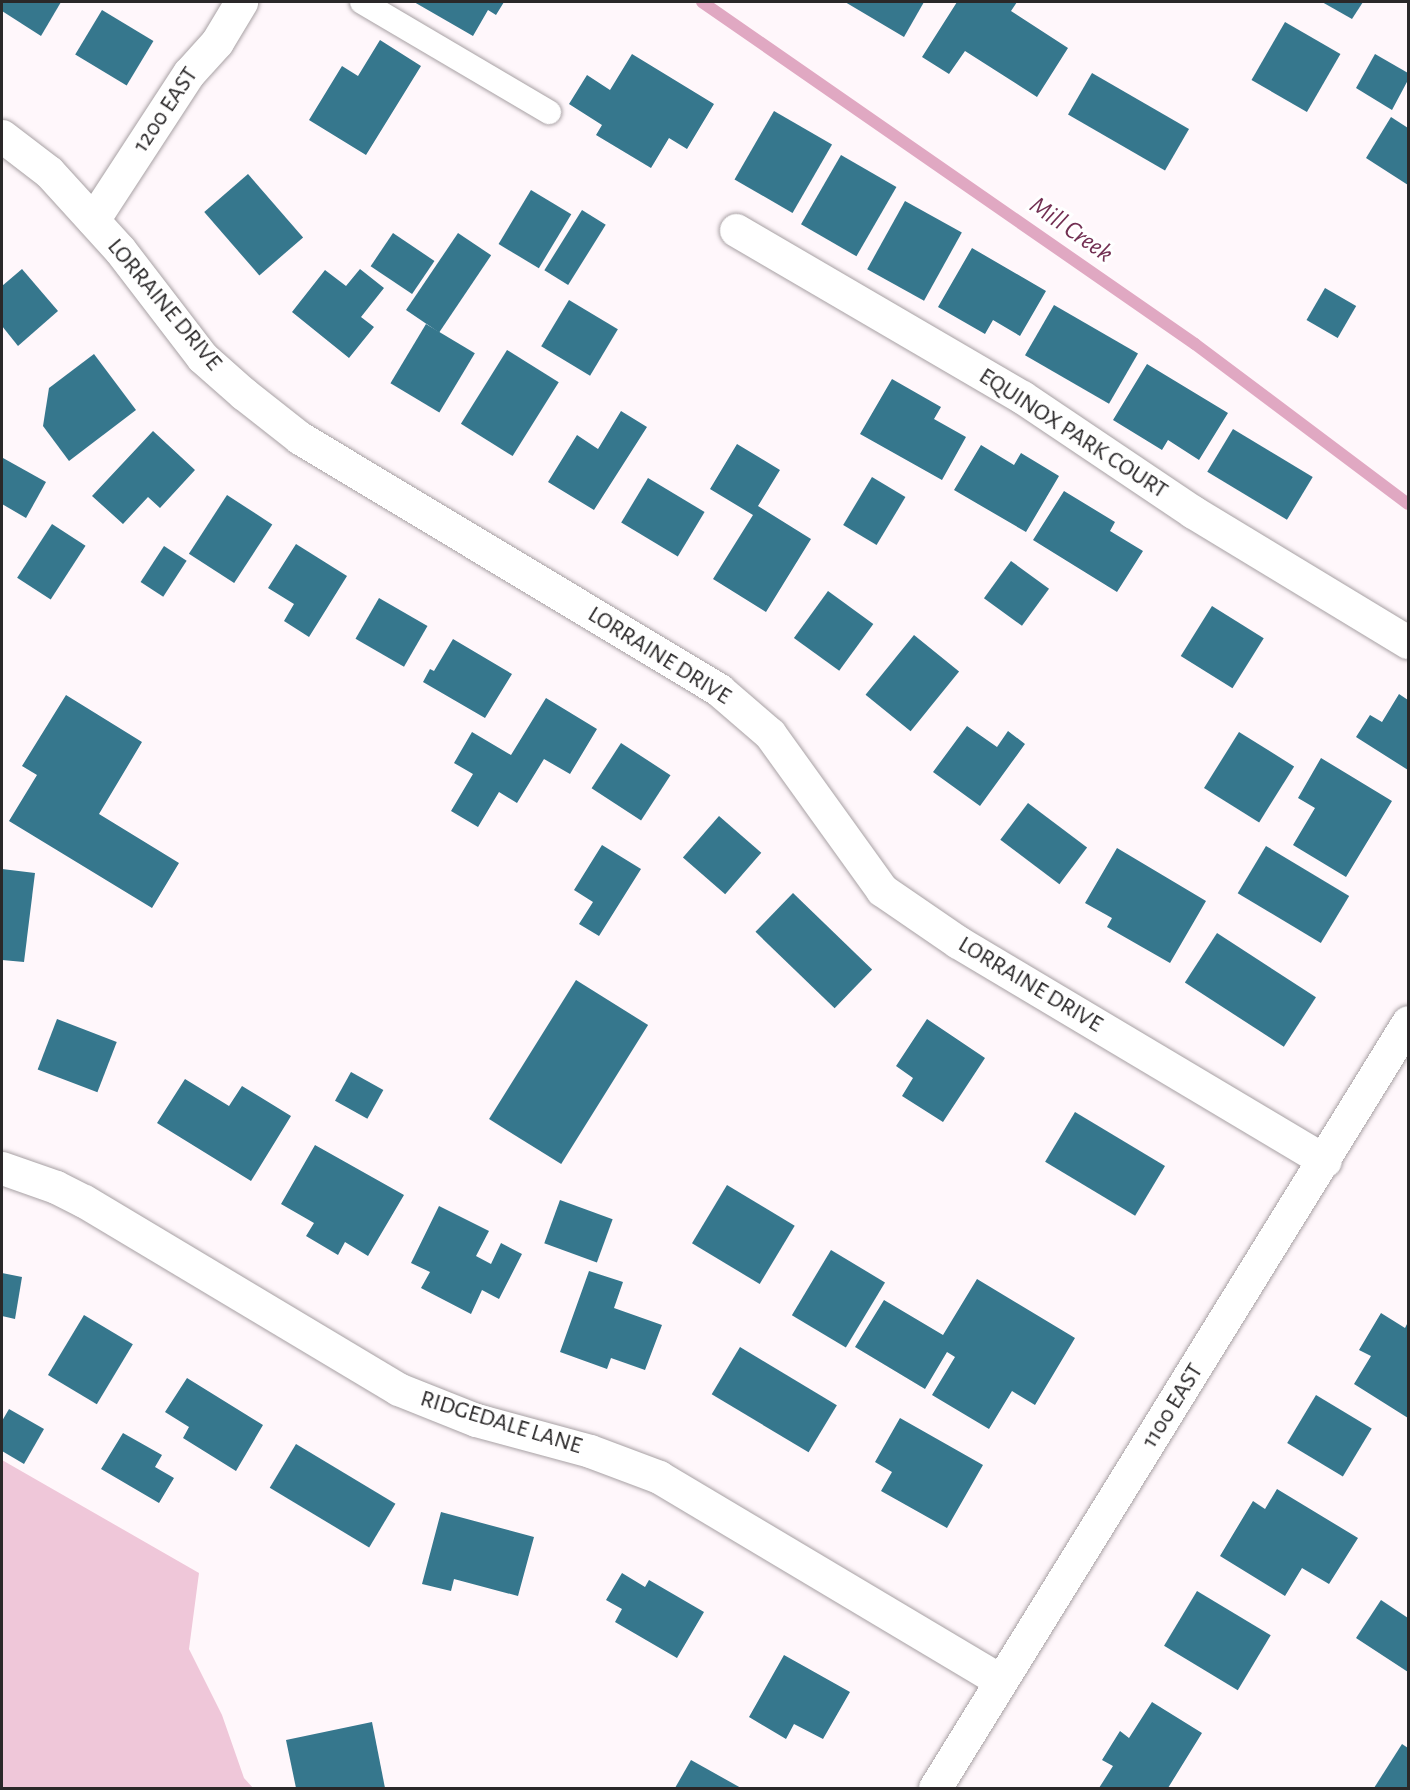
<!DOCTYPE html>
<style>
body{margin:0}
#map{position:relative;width:1410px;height:1790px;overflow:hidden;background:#fff7fb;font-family:"Alegreya Sans",sans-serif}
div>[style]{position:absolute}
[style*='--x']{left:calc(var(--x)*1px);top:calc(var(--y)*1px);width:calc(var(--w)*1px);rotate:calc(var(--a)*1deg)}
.green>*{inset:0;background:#efc7d9}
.stream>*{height:12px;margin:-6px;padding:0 6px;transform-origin:6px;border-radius:6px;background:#e0a8c2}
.building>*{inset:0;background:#36778d;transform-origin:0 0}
.roads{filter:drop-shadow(0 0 2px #a8a1a4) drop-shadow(0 0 2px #a8a1a4)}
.lane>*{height:24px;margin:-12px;padding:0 12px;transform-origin:12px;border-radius:12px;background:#fff}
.street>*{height:33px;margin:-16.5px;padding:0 16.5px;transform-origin:16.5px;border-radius:16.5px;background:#fff}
.secondary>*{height:33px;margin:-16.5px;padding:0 16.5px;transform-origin:16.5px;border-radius:16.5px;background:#fff}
span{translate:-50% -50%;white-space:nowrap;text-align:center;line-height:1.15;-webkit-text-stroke:6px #fff;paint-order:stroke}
.street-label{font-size:24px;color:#2a2829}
.water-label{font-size:26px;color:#733053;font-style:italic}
.frame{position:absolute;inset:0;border:3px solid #2a2829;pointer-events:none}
</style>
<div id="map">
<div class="green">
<i style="clip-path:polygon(2px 1460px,199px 1573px,189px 1649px,222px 1715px,244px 1778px,253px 1788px,2px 1788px)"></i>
</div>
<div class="stream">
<i style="--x:702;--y:2;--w:600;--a:34.75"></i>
<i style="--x:1195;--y:344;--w:266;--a:36.9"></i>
</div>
<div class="building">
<i style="clip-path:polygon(2px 2px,61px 2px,41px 36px,2px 11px)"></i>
<i style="clip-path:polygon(414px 2px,504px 2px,496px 15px,488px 10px,473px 36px)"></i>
<i style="clip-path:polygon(845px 2px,924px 2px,904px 37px)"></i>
<i style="clip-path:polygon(957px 2px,1017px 2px,1011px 11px,1068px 48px,1037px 97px,965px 51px,949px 74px,922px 57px)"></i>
<i style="clip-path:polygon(1322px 2px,1363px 2px,1352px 19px)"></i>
<i style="left:102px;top:10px;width:60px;height:52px;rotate:31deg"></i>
<i style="left:1285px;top:22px;width:64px;height:67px;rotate:30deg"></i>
<i style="clip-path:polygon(380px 40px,421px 66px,366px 155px,309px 120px,342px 66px,358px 76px)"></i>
<i style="clip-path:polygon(632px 54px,714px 104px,687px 149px,669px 138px,651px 168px,596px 135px,602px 125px,569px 104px,587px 75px,610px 90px)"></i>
<i style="clip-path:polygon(1375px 54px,1408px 73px,1408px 80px,1392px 110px,1356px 88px)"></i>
<i style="left:1092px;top:73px;width:112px;height:48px;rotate:30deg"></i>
<i style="left:774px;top:111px;width:67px;height:79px;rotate:30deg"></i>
<i style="clip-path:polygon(1391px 117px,1408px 128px,1408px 185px,1366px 158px)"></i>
<i style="left:841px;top:155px;width:64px;height:80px;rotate:30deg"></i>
<i style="left:248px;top:174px;width:84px;height:58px;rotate:49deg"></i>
<i style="left:531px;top:190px;width:47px;height:63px;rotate:31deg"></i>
<i style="left:905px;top:201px;width:65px;height:78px;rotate:29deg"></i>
<i style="left:582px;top:210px;width:28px;height:71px;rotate:32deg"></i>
<i style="left:393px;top:233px;width:50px;height:40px;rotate:34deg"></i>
<i style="left:458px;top:233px;width:40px;height:93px;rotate:34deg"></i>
<i style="clip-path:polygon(972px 248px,1046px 291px,1020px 336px,993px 320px,985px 334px,938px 307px)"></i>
<i style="clip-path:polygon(22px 269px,58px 311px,18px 346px,2px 326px,2px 286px)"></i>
<i style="clip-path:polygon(360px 269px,384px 288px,361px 317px,374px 327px,349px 358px,292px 312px,325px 270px,346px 286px)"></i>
<i style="left:1325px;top:288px;width:36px;height:37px;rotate:30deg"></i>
<i style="left:569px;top:300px;width:57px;height:54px;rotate:31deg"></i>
<i style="left:1054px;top:305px;width:97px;height:58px;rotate:30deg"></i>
<i style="left:426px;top:324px;width:57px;height:69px;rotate:31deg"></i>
<i style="left:507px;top:350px;width:61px;height:87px;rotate:32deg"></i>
<i style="clip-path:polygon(94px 354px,136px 410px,69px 461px,43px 426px,49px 388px)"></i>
<i style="clip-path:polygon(1147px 364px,1228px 413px,1199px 460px,1168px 440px,1162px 450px,1113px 420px)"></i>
<i style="clip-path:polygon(892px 379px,941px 407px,934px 419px,966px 437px,942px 480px,860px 434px)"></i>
<i style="clip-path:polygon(621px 411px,647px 427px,594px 510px,548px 482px,577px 435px,598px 449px)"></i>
<i style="left:1233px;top:429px;width:93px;height:50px;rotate:31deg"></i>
<i style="clip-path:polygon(153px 431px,195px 470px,160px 508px,148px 497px,123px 524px,92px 496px)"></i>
<i style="clip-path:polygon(737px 444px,780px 470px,758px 506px,811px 539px,766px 612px,713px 579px,753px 515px,710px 489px)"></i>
<i style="clip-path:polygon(981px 445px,1014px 465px,1021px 453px,1059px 476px,1026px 532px,954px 490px)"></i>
<i style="clip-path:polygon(3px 458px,46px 482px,26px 518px,2px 504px)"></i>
<i style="left:872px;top:477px;width:39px;height:56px;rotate:31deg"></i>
<i style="left:648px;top:478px;width:66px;height:52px;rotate:31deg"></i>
<i style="clip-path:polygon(1064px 491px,1115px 522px,1110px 531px,1143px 551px,1117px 592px,1033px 540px)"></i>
<i style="left:227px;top:495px;width:54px;height:70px;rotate:33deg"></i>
<i style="left:52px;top:524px;width:40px;height:64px;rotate:33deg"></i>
<i style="clip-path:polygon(296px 544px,347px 576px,309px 637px,284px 621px,294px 604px,268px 588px)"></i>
<i style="left:164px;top:546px;width:27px;height:43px;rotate:33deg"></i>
<i style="left:1011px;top:561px;width:47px;height:46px;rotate:36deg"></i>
<i style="left:828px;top:591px;width:56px;height:58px;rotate:36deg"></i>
<i style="left:379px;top:598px;width:56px;height:47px;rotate:30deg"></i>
<i style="left:1212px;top:606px;width:61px;height:59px;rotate:32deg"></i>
<i style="left:914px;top:635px;width:58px;height:77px;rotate:39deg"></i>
<i style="clip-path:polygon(453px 639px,512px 674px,485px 718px,423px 682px,430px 669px,434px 671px)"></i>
<i style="clip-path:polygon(1399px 694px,1408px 700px,1408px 770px,1356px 737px,1370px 715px,1382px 722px)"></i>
<i style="clip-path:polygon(66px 695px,142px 742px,99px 814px,179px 863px,152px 908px,9px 821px,37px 775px,22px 766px)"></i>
<i style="clip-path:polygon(546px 698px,597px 729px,570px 774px,544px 759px,517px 803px,499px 792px,478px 827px,451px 811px,473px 774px,454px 763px,472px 732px,511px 755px)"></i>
<i style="clip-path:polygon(967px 726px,997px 747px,1008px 731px,1025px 744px,980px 806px,933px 772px)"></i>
<i style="left:1239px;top:732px;width:65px;height:66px;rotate:32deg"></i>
<i style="left:621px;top:743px;width:59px;height:54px;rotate:33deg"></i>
<i style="clip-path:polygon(1321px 758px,1392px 801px,1346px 877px,1293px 845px,1315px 808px,1298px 798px)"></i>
<i style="left:1028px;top:803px;width:74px;height:46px;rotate:37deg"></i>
<i style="left:719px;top:816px;width:56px;height:55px;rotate:41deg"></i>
<i style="clip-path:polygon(602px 845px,641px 869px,599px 936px,579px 924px,593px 902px,574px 890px)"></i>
<i style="left:1266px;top:846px;width:97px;height:55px;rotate:31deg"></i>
<i style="clip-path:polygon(1117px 848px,1206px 901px,1170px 963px,1107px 927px,1112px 918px,1085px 903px)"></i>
<i style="clip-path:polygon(2px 869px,35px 873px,24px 962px,2px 960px)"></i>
<i style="left:793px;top:893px;width:110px;height:54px;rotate:44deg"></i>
<i style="left:1217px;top:933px;width:118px;height:59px;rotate:33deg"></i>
<i style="left:576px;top:980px;width:85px;height:164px;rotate:32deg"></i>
<i style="left:57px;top:1019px;width:64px;height:54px;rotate:21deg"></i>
<i style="clip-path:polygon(927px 1019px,985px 1058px,943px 1122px,902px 1096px,913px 1078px,896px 1066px)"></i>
<i style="left:351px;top:1072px;width:37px;height:33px;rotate:29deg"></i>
<i style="clip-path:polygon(185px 1079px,229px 1106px,242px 1086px,291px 1116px,251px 1181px,157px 1123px)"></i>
<i style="left:1075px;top:1112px;width:105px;height:58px;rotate:31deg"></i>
<i style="clip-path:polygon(315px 1145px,404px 1195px,368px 1256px,345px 1242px,338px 1255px,306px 1236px,314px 1223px,281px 1204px)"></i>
<i style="left:727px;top:1185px;width:79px;height:68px;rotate:31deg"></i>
<i style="left:560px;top:1200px;width:56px;height:46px;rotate:20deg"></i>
<i style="clip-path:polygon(439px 1206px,489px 1231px,476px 1256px,491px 1264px,501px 1243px,522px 1254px,499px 1299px,482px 1290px,471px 1314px,421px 1288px,430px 1272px,411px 1263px)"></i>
<i style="left:831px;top:1250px;width:63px;height:76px;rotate:31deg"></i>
<i style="clip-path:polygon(589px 1271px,623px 1282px,614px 1308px,662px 1325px,645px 1370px,611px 1358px,607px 1369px,560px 1352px)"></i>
<i style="clip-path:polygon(2px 1273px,22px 1277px,15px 1319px,2px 1316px)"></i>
<i style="clip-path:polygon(977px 1279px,1075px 1338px,1035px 1405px,1012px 1391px,989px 1429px,932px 1395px,955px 1357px,947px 1352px,925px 1389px,855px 1347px,884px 1300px,943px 1335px)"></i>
<i style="clip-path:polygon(1381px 1313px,1405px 1328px,1408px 1322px,1408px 1418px,1354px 1384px,1371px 1356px,1359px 1350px)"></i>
<i style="left:84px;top:1315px;width:57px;height:70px;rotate:31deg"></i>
<i style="left:740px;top:1347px;width:113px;height:55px;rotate:31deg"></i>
<i style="clip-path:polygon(187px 1378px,263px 1425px,236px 1471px,183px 1438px,189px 1427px,165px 1412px)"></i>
<i style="left:1316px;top:1395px;width:65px;height:56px;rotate:31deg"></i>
<i style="clip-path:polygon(9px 1409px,44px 1429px,24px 1464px,2px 1451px,2px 1421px)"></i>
<i style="clip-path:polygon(900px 1418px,983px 1465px,947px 1528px,881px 1491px,892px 1472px,875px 1462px)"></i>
<i style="clip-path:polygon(123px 1433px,162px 1455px,155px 1467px,174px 1478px,159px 1503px,101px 1469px)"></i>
<i style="left:296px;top:1444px;width:116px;height:51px;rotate:31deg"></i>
<i style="clip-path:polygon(1277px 1489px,1358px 1538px,1329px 1584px,1302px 1568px,1285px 1596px,1220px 1556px,1253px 1501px,1265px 1509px)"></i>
<i style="clip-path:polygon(441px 1512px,534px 1537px,518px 1596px,454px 1579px,451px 1591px,422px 1584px)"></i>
<i style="clip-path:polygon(622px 1573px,645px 1587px,649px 1580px,704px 1612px,677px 1658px,615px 1622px,622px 1609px,606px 1600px)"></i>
<i style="left:1197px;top:1591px;width:86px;height:64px;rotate:31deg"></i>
<i style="clip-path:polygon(1381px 1600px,1408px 1618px,1408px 1672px,1356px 1638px)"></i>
<i style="clip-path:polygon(784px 1655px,850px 1692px,823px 1739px,794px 1724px,786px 1739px,749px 1717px)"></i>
<i style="clip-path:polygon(1152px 1702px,1202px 1733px,1168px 1788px,1099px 1788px,1113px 1766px,1102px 1760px,1120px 1731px,1129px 1738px)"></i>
<i style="clip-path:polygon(372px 1722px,385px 1788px,296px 1788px,286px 1740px)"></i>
<i style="clip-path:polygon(1402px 1744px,1408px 1748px,1408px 1788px,1374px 1788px)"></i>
<i style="clip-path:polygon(691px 1760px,741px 1788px,675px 1788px)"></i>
</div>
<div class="roads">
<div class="lane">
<i style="--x:362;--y:2;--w:217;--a:30.5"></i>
</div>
<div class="street">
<i style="--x:2;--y:136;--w:59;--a:37.5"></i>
<i style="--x:49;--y:172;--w:105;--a:47.7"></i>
<i style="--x:120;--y:250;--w:135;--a:52.5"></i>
<i style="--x:202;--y:357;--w:56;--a:41.4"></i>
<i style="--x:244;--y:394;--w:71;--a:38.2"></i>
<i style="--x:300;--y:438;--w:489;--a:31"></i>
<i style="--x:719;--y:690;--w:67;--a:40.8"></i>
<i style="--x:770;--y:734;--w:192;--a:54.3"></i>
<i style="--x:882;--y:890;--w:92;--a:34.4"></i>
<i style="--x:958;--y:942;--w:427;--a:30.8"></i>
<i style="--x:93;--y:220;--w:176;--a:-56.9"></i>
<i style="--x:189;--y:73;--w:42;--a:-47.9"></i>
<i style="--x:217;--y:42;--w:47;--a:-59"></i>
<i style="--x:736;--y:230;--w:331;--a:30.3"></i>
<i style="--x:1022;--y:397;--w:206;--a:33.9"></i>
<i style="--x:1193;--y:512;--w:251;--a:31.2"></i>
<i style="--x:2;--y:1168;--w:57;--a:19.4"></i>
<i style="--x:56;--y:1187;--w:31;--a:27"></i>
<i style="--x:84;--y:1201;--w:366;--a:30.9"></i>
<i style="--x:398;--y:1389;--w:84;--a:21.7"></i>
<i style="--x:476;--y:1420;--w:118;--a:15.2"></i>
<i style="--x:590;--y:1451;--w:74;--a:20.6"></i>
<i style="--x:659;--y:1477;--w:397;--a:30.8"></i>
</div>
<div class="secondary">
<i style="--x:935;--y:1788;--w:900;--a:-58.3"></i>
</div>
</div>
<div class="street-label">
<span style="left:166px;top:110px;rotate:-56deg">1200 EAST</span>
<span style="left:164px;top:305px;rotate:50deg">LORRAINE DRIVE</span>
<span style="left:1073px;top:434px;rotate:33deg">EQUINOX PARK COURT</span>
<span style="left:659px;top:656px;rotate:32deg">LORRAINE DRIVE</span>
<span style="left:1030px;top:985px;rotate:31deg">LORRAINE DRIVE</span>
<span style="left:1173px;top:1406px;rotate:-58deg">1100 EAST</span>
<span style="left:501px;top:1423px;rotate:17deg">RIDGEDALE LANE</span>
</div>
<div class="water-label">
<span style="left:1071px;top:230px;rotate:35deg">Mill Creek</span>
</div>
<div class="frame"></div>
</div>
